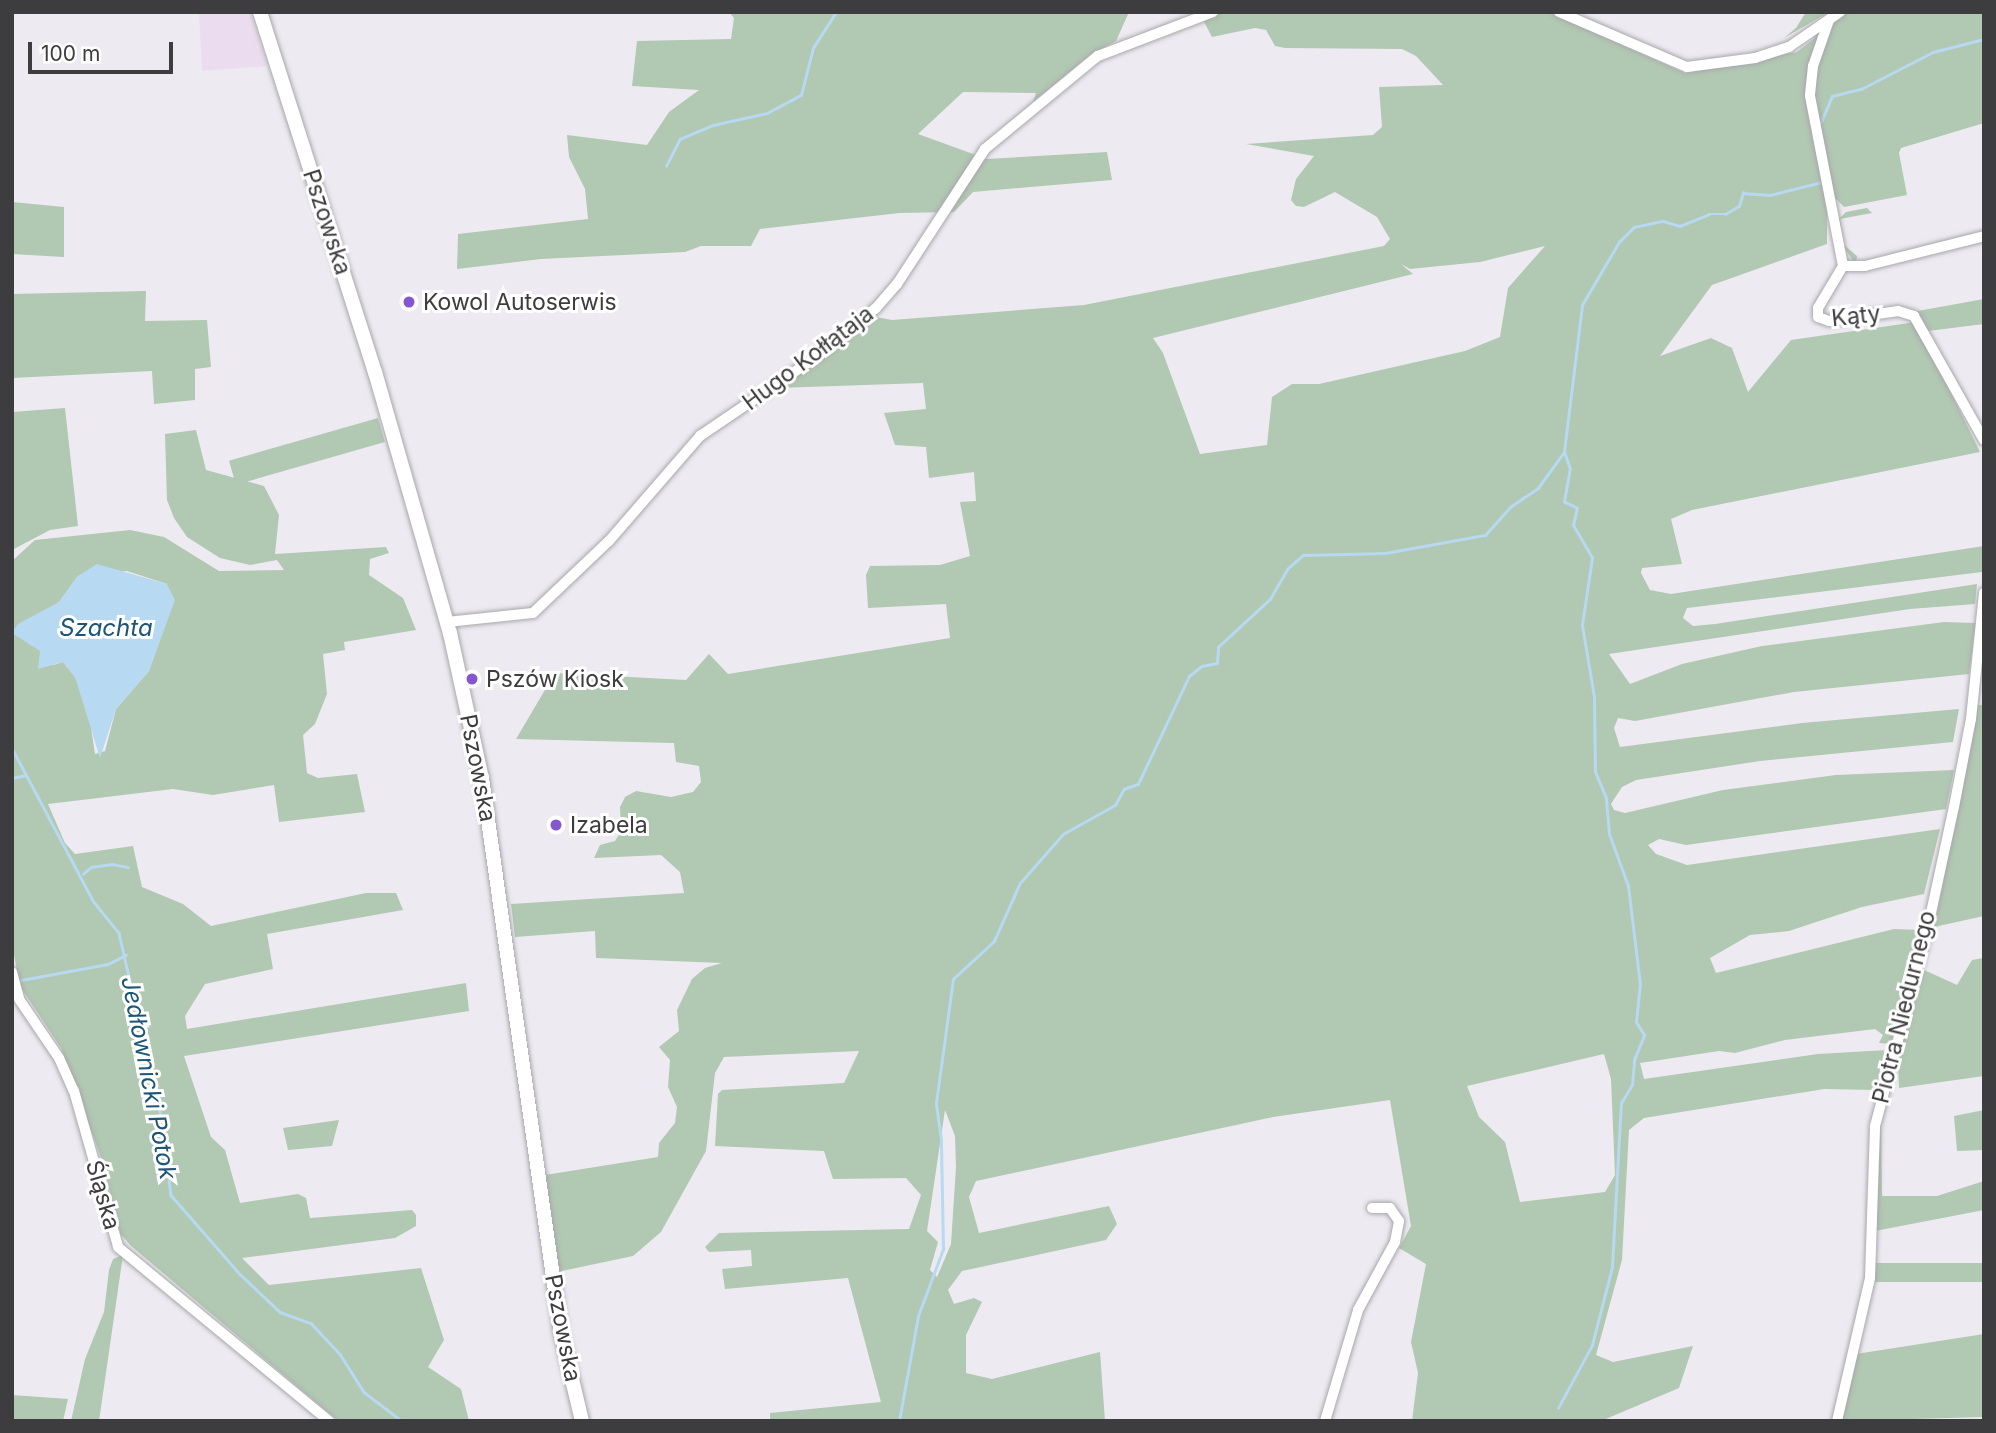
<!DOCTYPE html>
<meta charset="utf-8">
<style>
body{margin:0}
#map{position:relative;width:1996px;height:1433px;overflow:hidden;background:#edebf1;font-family:Inter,sans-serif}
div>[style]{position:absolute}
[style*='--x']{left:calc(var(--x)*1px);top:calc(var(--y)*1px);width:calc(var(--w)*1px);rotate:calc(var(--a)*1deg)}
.commercial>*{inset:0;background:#ecdcef}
.green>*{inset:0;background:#b1c8b2;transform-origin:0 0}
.water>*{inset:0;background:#b7d9f1}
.stream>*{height:2.5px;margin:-1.25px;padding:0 1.25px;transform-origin:1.25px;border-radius:1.25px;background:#b7d9f1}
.roads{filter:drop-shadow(0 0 2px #a8a7ac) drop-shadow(0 0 2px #a8a7ac)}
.minor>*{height:10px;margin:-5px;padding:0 5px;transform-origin:5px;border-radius:5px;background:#fff}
.secondary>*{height:14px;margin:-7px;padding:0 7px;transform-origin:7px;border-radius:7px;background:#fff}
.dots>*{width:19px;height:19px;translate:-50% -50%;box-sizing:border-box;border:4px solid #fff;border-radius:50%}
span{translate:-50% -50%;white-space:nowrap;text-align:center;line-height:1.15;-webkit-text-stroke:6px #fff;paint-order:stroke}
.street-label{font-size:23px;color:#3d3c3e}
.poi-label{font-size:23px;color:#3d3c3e}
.left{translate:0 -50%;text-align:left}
.water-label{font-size:24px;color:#1d5576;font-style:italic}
.frame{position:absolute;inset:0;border:14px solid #3d3c3e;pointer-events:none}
.scale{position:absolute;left:28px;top:42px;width:145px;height:32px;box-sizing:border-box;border:4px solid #3d3c3e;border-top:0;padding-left:9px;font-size:21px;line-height:24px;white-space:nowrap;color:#3d3c3e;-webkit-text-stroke:5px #fff;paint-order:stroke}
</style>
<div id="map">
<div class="commercial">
<i style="clip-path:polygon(199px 12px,250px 12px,267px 66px,202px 71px)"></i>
</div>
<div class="green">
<i style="clip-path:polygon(729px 12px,1129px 12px,1116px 41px,1090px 55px,1033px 102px,1036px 93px,963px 92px,918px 134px,987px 159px,1107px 152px,1112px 180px,973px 192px,954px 212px,899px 213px,760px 229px,751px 246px,701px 246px,685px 252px,541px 259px,457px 269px,458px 234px,588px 219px,585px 189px,569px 157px,567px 135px,647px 145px,669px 112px,699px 90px,632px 86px,637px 41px,731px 39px,734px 18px)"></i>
<i style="clip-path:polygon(evenodd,1221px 12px,1548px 12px,1685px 73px,1797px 52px,1848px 12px,1984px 12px,1984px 123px,1901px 148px,1899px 153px,1907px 195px,1844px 207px,1827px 190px,1827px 244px,1712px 285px,1660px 356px,1711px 338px,1732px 348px,1748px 392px,1791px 340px,1916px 322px,1980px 452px,1692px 510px,1671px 519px,1682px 564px,1642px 568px,1641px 573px,1650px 590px,1671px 594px,1984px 546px,1982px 572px,1687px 608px,1683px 618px,1693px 626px,1715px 624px,1977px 584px,1975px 604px,1910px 609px,1609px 654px,1630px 684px,1682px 664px,1762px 646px,1944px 622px,1976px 623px,1969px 674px,1794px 692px,1635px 721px,1618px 718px,1614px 728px,1620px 747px,1802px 723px,1959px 709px,1953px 742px,1760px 761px,1636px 780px,1622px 787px,1611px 804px,1614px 810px,1625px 813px,1723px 790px,1836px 775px,1954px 770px,1946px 809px,1686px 845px,1659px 839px,1648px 845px,1656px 854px,1687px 865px,1940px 829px,1924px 894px,1862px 907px,1789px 931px,1750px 935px,1710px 958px,1716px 973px,1894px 929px,1920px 930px,1891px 1044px,1879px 1043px,1883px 1035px,1875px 1029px,1785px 1040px,1735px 1053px,1719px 1051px,1640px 1063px,1644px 1079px,1818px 1054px,1887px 1050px,1876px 1090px,1824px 1089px,1644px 1118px,1629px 1130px,1622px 1260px,1596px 1355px,1613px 1362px,1693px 1346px,1679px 1388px,1601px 1421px,1412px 1421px,1418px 1373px,1411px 1342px,1426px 1264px,1399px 1248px,1411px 1226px,1390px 1100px,1273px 1117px,976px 1181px,969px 1197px,979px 1233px,1109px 1206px,1117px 1224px,1106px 1240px,962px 1271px,948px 1290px,954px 1304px,974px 1298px,982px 1302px,966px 1335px,966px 1373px,992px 1379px,1100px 1352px,1105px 1421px,770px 1421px,770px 1413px,881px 1402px,848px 1278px,725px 1289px,722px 1269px,752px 1266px,751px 1250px,709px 1252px,705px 1247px,719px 1233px,909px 1229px,921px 1195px,906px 1178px,833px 1179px,824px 1151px,715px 1146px,718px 1094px,722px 1090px,844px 1083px,859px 1051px,724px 1057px,715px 1073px,706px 1151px,661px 1232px,633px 1256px,557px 1272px,545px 1175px,658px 1157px,659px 1143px,675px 1123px,677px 1107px,668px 1087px,670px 1060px,659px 1047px,679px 1031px,677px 1010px,692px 979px,705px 968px,722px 963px,596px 958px,595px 931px,515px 937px,511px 904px,684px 893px,680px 872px,661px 855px,594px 858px,600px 845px,615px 841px,621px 831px,620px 807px,625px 797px,636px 791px,671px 797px,693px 792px,701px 782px,699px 766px,676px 762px,674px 743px,516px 739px,555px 673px,686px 680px,709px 654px,728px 674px,950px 638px,946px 604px,868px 608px,866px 575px,870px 566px,940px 565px,970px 556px,960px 502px,976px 501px,974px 472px,929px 478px,926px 447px,895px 445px,884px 413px,926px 409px,923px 383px,777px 388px,876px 317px,892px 320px,1084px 305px,1384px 246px,1390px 239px,1377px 217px,1335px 192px,1304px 207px,1296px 206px,1291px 200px,1296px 179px,1314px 156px,1246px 144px,1373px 135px,1382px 127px,1379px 87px,1443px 85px,1416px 56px,1402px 49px,1285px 48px,1275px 46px,1266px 30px,1255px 28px,1212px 37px,1203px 20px,1221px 12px,1545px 246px,1508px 288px,1500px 337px,1465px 351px,1319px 384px,1292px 384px,1272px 397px,1267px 445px,1200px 454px,1163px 353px,1153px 338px,1413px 274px,1401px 264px,1410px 269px,1480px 262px,1545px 246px,1221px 12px,1604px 1054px,1611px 1079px,1615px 1175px,1605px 1192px,1520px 1202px,1505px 1142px,1479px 1117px,1467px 1086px,1604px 1054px,1221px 12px,945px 1110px,955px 1136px,956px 1167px,951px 1244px,937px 1277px,930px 1270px,938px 1242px,927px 1231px,945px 1110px)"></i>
<i style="clip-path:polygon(1806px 12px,1829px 12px,1784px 38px,1796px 28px)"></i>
<i style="clip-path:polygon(12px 202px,64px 207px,64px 257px,12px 254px)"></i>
<i style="clip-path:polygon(1867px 208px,1872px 213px,1840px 219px,1843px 244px,1857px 256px,1856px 265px,1843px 246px,1838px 220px,1846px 212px)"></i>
<i style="clip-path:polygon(146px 291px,145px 321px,207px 320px,211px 367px,195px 369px,195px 400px,154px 404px,152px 371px,12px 378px,12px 294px)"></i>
<i style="clip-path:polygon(1984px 299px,1984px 324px,1928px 331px,1912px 312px)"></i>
<i style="clip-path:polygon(65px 408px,78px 526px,50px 530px,12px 550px,12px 412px)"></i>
<i style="left:378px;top:418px;width:25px;height:155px;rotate:74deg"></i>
<i style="clip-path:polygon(196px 430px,206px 470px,264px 486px,279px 515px,275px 554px,386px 547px,389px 553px,370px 559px,369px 575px,403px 598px,416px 630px,344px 642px,345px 650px,323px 654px,327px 694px,315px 724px,303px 735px,307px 773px,318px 778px,357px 774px,365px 812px,279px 822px,274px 785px,213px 795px,173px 789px,48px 804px,65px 843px,75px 854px,133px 846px,142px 887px,183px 904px,211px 926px,366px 893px,396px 893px,403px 910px,267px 934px,273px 969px,205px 984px,185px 1016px,187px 1029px,466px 983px,469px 1011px,184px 1056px,211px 1137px,225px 1150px,240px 1203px,298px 1194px,306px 1198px,310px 1218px,412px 1210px,416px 1215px,416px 1226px,395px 1238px,242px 1258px,269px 1285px,421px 1268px,444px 1340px,428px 1367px,461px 1389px,469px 1421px,338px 1421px,130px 1245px,120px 1233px,102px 1160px,61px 1048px,20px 986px,12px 945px,12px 633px,36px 646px,53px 665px,63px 662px,75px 677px,88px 708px,95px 754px,105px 751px,116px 709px,149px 671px,165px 625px,167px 584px,127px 571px,78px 576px,59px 602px,12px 631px,12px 561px,35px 540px,130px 530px,164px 537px,219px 571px,284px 570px,277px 560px,250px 565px,220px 558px,187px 537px,174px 518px,167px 500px,165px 434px)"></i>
<i style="clip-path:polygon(1978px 705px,1984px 705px,1984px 916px,1934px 927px)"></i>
<i style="clip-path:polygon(1984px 958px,1984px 1076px,1899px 1088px,1898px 1059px,1922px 969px,1957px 985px,1972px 960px)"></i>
<i style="clip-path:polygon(1984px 1110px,1984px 1150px,1957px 1151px,1954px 1116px)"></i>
<i style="clip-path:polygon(339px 1120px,332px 1146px,288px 1150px,283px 1128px)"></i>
<i style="clip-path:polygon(1881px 1121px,1882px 1196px,1937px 1196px,1984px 1181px,1984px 1210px,1875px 1231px)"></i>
<i style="clip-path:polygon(123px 1255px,99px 1421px,71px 1421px,85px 1359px,104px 1312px,109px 1270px,113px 1259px)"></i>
<i style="left:1984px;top:1263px;width:19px;height:112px;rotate:90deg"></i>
<i style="clip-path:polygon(1984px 1334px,1984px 1417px,1841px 1421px,1856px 1354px)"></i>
<i style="clip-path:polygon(12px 1395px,68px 1399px,63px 1421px,12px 1421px)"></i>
</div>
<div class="water">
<i style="clip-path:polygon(97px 564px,167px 584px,175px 600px,149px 671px,116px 709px,100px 758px,75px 677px,63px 662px,38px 669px,40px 651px,12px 633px,18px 624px,59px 602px,78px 576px)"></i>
</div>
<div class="stream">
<i style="--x:1821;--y:122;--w:28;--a:-67"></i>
<i style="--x:1832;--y:96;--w:30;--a:-14"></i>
<i style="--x:1861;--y:89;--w:81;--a:-27.2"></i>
<i style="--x:1933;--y:52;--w:53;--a:-14.3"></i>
<i style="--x:666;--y:166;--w:30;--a:-63"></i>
<i style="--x:680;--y:139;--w:36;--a:-23"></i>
<i style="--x:713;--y:125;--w:55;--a:-12.5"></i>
<i style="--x:767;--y:113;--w:38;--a:-28"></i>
<i style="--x:801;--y:95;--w:49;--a:-75.7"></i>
<i style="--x:813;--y:48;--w:43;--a:-57.4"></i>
<i style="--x:12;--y:748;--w:174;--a:62"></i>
<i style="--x:94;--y:902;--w:40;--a:51"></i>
<i style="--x:119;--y:933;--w:192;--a:77.1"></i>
<i style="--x:162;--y:1120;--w:76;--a:83.2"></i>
<i style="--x:171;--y:1195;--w:105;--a:48.9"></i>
<i style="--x:240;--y:1274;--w:55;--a:43.5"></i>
<i style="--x:280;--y:1312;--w:33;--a:20"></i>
<i style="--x:311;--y:1323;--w:42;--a:46.9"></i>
<i style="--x:340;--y:1354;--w:45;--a:57.7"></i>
<i style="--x:364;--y:1392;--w:48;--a:37.3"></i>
<i style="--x:12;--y:778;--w:14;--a:-12"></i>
<i style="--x:83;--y:874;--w:11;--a:-41"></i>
<i style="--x:91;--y:867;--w:21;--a:-8"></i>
<i style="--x:112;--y:864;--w:16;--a:11"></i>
<i style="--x:21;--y:980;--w:88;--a:-10.4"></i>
<i style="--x:108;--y:964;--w:20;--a:-27"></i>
<i style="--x:1558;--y:1408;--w:72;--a:-61.6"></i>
<i style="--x:1592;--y:1345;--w:81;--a:-75.6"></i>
<i style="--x:1612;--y:1267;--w:164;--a:-86.9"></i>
<i style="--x:1621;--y:1103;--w:21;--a:-59"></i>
<i style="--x:1632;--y:1085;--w:25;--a:-85"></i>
<i style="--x:1634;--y:1060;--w:27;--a:-68"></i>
<i style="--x:1644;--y:1035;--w:15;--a:-122"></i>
<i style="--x:1636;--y:1022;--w:37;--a:-84"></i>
<i style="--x:1640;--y:985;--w:100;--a:-96.9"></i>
<i style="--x:1628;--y:886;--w:55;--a:-110.1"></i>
<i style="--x:1609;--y:834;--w:36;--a:-95"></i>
<i style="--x:1606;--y:798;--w:28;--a:-113"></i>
<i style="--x:1595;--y:772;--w:75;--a:-90.8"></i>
<i style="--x:1594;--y:697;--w:73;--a:-99.5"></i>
<i style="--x:1582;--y:625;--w:68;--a:-81.5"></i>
<i style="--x:1592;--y:558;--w:38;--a:-120"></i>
<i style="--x:1573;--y:525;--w:17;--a:-77"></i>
<i style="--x:1577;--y:508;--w:14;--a:-155"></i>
<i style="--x:1564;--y:502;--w:34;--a:-80"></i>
<i style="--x:1570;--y:469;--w:18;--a:-109"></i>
<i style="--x:899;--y:1421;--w:107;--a:-79.7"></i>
<i style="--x:918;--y:1316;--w:72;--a:-69.5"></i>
<i style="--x:943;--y:1249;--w:109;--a:-91.1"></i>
<i style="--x:941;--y:1140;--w:37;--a:-98"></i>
<i style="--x:936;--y:1103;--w:125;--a:-82.2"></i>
<i style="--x:953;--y:979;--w:56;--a:-42.8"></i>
<i style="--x:994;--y:941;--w:64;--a:-65.9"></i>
<i style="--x:1020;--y:883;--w:65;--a:-48.7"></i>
<i style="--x:1063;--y:834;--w:60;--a:-29.1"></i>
<i style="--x:1115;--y:805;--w:18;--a:-61"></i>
<i style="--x:1124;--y:789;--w:15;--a:-20"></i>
<i style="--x:1138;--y:784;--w:119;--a:-64.7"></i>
<i style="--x:1189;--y:676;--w:16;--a:-38"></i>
<i style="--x:1202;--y:666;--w:15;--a:-11"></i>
<i style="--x:1217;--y:663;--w:16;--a:-86"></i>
<i style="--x:1218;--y:647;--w:71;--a:-42.7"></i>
<i style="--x:1270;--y:599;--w:34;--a:-60"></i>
<i style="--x:1287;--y:569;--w:21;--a:-41"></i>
<i style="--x:1303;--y:555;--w:82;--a:-1.4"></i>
<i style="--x:1385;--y:553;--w:102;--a:-10.2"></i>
<i style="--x:1485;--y:535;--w:38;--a:-48"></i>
<i style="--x:1510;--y:507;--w:34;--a:-34"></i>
<i style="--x:1538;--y:488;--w:44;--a:-54.2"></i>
<i style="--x:1564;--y:452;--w:148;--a:-83"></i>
<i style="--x:1582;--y:305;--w:73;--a:-59.6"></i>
<i style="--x:1619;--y:242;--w:21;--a:-45"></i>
<i style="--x:1634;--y:227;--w:30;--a:-12"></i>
<i style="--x:1663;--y:221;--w:18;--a:16"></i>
<i style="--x:1680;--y:226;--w:31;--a:-22"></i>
<i style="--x:1709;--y:214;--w:16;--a:0"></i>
<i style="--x:1725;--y:214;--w:16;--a:-30"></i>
<i style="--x:1739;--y:206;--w:14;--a:-73"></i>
<i style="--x:1743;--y:193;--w:27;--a:4"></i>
<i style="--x:1770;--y:195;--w:54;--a:-14"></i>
</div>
<div class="roads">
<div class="minor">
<i style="--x:1559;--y:12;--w:139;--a:23.3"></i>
<i style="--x:1687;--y:67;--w:69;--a:-7.5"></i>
<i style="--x:1755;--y:58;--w:36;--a:-18"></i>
<i style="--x:1789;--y:47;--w:62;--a:-34.5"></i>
<i style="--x:1829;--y:20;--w:49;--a:109.2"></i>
<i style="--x:1813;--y:66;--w:30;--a:96"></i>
<i style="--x:1810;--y:96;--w:173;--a:79"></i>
<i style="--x:1843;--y:266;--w:22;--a:0"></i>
<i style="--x:1865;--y:266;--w:123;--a:-14.1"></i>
<i style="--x:1843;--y:266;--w:49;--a:120.8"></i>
<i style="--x:1818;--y:308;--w:9;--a:90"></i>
<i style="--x:1818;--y:317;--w:12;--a:20"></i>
<i style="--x:1829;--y:321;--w:70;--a:-8.2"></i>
<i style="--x:1898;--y:311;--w:17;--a:17"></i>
<i style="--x:1914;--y:316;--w:142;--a:60.6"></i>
<i style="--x:447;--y:622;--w:86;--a:-6"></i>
<i style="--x:533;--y:613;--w:105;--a:-43.5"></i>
<i style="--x:609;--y:541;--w:139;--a:-49.1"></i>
<i style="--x:700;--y:436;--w:148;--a:-34.2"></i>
<i style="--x:822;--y:353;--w:70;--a:-39.8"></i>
<i style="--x:876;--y:308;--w:32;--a:-49"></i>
<i style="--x:897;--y:284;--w:161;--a:-56.9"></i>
<i style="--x:985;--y:149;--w:146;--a:-39.5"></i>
<i style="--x:1098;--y:56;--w:123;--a:-20.9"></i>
<i style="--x:12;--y:972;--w:28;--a:75"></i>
<i style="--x:19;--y:999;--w:71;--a:55.9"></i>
<i style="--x:59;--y:1058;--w:36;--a:66"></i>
<i style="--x:74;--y:1091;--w:162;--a:74.2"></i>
<i style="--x:118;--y:1247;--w:273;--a:39.5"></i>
<i style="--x:1325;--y:1421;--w:116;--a:-73.4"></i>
<i style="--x:1358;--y:1310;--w:77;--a:-61.4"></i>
<i style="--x:1395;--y:1242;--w:21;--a:-79"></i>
<i style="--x:1399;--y:1221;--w:16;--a:-125"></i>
<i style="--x:1390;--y:1208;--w:18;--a:180"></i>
<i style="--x:1837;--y:1421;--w:147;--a:-77"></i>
<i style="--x:1870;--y:1278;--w:152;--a:-88.1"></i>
<i style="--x:1875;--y:1126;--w:197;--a:-75"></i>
<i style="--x:1926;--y:936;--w:132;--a:-77.8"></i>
<i style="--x:1954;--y:807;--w:90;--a:-79.1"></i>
<i style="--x:1971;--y:719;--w:127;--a:-84.1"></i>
</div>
<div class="secondary">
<i style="--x:260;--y:12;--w:378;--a:72.3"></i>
<i style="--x:375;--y:372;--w:272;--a:74"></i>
<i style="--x:450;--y:633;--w:148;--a:77.6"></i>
<i style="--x:482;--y:778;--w:561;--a:81.9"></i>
<i style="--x:561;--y:1333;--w:90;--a:76.6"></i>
</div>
</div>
<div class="dots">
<i style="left:409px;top:302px;background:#8456cf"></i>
<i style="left:472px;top:679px;background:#8456cf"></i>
<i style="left:556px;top:825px;background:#8456cf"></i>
</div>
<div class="street-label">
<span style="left:327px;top:222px;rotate:72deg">Pszowska</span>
<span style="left:1856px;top:316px;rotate:-6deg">Kąty</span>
<span style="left:808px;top:358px;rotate:-37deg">Hugo Kołłątaja</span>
<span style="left:478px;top:768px;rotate:79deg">Pszowska</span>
<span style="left:1904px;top:1007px;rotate:-76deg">Piotra Niedurnego</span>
<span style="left:103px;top:1195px;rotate:74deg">Śląska</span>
<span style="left:563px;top:1328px;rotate:79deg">Pszowska</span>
</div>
<div class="poi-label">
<span class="left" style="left:423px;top:302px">Kowol Autoserwis</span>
<span class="left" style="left:486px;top:679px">Pszów Kiosk</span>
<span class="left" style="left:570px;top:825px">Izabela</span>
</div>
<div class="water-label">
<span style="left:106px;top:628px">Szachta</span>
<span style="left:149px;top:1078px;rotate:79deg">Jedłownicki Potok</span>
</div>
<div class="frame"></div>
<div class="scale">100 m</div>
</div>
